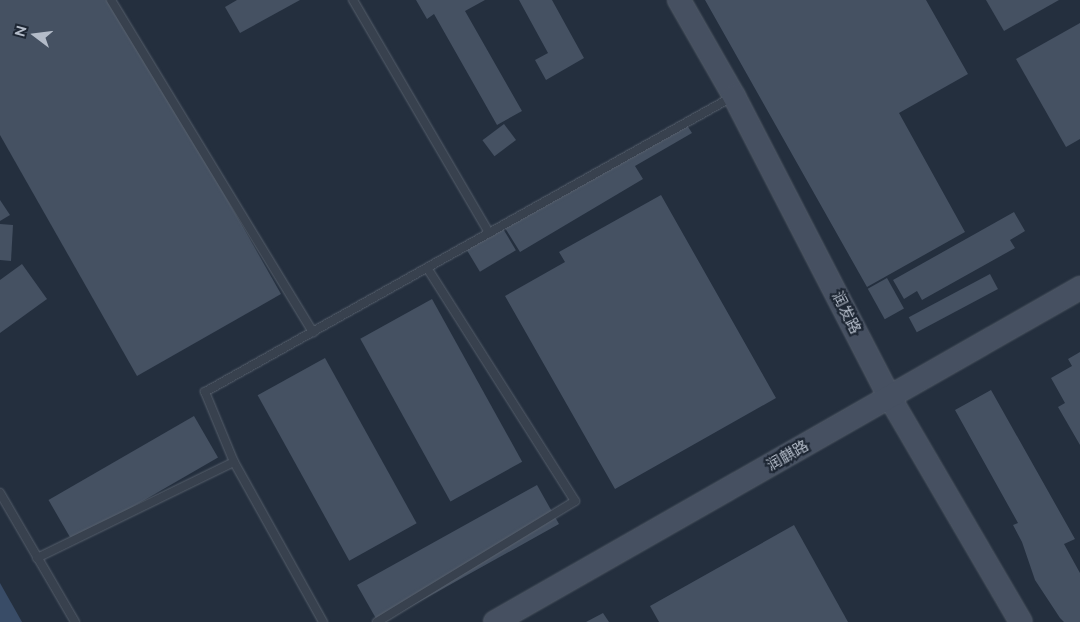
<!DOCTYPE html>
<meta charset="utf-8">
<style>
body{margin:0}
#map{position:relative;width:1080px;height:622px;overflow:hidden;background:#242f3e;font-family:Raleway,"Noto Sans SC",sans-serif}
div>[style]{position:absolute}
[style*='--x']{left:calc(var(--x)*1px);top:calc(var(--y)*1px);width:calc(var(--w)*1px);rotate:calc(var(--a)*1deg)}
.water>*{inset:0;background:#394c67}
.building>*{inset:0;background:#455162;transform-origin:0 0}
.roads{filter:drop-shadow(0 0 1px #565f6c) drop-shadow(0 0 1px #565f6c)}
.lane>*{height:8px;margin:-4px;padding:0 4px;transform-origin:4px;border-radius:4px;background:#38414e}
.secondary>*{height:22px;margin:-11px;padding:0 11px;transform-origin:11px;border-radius:11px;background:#465061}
span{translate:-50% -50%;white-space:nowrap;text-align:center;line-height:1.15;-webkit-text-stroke:4.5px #1d2633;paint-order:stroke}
.street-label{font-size:15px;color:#b4bcc9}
.north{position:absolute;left:10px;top:10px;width:50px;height:50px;-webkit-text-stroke:4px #1d2633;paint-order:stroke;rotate:285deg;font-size:14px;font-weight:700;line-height:20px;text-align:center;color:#b4bcc9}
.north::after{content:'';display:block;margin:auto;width:18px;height:22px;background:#b4bcc9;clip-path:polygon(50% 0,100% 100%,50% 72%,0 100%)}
</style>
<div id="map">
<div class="water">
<i style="clip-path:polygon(0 583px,22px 622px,0 622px)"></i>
</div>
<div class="building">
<i style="clip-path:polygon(0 0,114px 0,281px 294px,137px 376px,0 135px)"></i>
<i style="clip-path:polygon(237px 0,300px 0,240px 33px,225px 7px)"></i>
<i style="clip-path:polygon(416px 0,485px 0,465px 11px,522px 111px,497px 125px,434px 14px,427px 19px)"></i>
<i style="clip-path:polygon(519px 0,552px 0,584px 58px,546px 80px,535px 60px,548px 53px)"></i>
<i style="clip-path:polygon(705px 0,926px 0,968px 74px,899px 113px,965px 232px,867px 287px)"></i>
<i style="clip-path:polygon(986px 0,1059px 0,1004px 31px)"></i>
<i style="clip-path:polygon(1080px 23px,1080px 139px,1066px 147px,1016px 59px)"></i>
<i style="clip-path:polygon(685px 122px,692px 133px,635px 166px,643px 179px,520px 252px,505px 228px)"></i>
<i style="left:504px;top:124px;width:20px;height:27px;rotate:53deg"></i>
<i style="clip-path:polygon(661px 195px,776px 398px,615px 489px,505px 296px,565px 262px,559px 252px)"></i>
<i style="clip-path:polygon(0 200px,10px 215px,0 221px)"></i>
<i style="clip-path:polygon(1014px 212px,1025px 231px,1010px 240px,1015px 248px,922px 300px,917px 291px,904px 299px,893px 280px)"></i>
<i style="clip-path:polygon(0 224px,13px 225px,11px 261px,0 260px)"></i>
<i style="left:502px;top:227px;width:27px;height:42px;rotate:59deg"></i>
<i style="clip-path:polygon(22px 264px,47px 299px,0 333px,0 280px)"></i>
<i style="left:990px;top:274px;width:17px;height:92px;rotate:62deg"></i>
<i style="left:887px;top:278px;width:35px;height:22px;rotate:61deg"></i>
<i style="left:432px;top:299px;width:186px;height:82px;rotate:61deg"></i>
<i style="clip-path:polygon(1080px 352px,1080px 445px,1058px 407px,1065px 403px,1051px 378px,1072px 366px,1068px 359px)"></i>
<i style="left:325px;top:358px;width:189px;height:77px;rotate:61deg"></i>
<i style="clip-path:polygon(991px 390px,1075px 539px,1064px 544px,1080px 573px,1080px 622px,1064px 622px,1060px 618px,1035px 580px,1022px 542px,1013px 525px,1018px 523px,955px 410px)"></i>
<i style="left:194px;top:416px;width:48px;height:168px;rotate:60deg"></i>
<i style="clip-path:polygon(537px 485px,559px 524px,383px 622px,378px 622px,357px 585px)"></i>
<i style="clip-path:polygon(794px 525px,848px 622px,659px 622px,650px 606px)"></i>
<i style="clip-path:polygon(603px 613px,609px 622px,586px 622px)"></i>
</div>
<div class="roads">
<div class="lane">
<i style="--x:111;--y:0;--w:389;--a:58.7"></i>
<i style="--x:353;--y:0;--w:270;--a:59.7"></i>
<i style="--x:234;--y:462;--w:183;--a:60.9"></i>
<i style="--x:0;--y:493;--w:149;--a:59.8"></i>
<i style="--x:37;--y:558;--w:219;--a:-26"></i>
<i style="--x:234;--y:462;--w:76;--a:-112.5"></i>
<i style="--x:205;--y:392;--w:604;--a:-29.24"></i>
<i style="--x:377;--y:622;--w:232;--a:-31.4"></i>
<i style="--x:575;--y:501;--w:276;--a:-122.4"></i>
</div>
<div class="secondary">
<i style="--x:679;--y:0;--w:111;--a:60.2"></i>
<i style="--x:734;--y:96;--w:340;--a:62.7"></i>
<i style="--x:890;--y:398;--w:259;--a:59.7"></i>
<i style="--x:495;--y:622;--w:674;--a:-29.72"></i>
</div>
</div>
<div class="street-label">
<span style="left:846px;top:313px;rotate:63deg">润发路</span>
<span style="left:788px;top:456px;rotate:-30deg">润麒路</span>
</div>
<div class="north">N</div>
</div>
